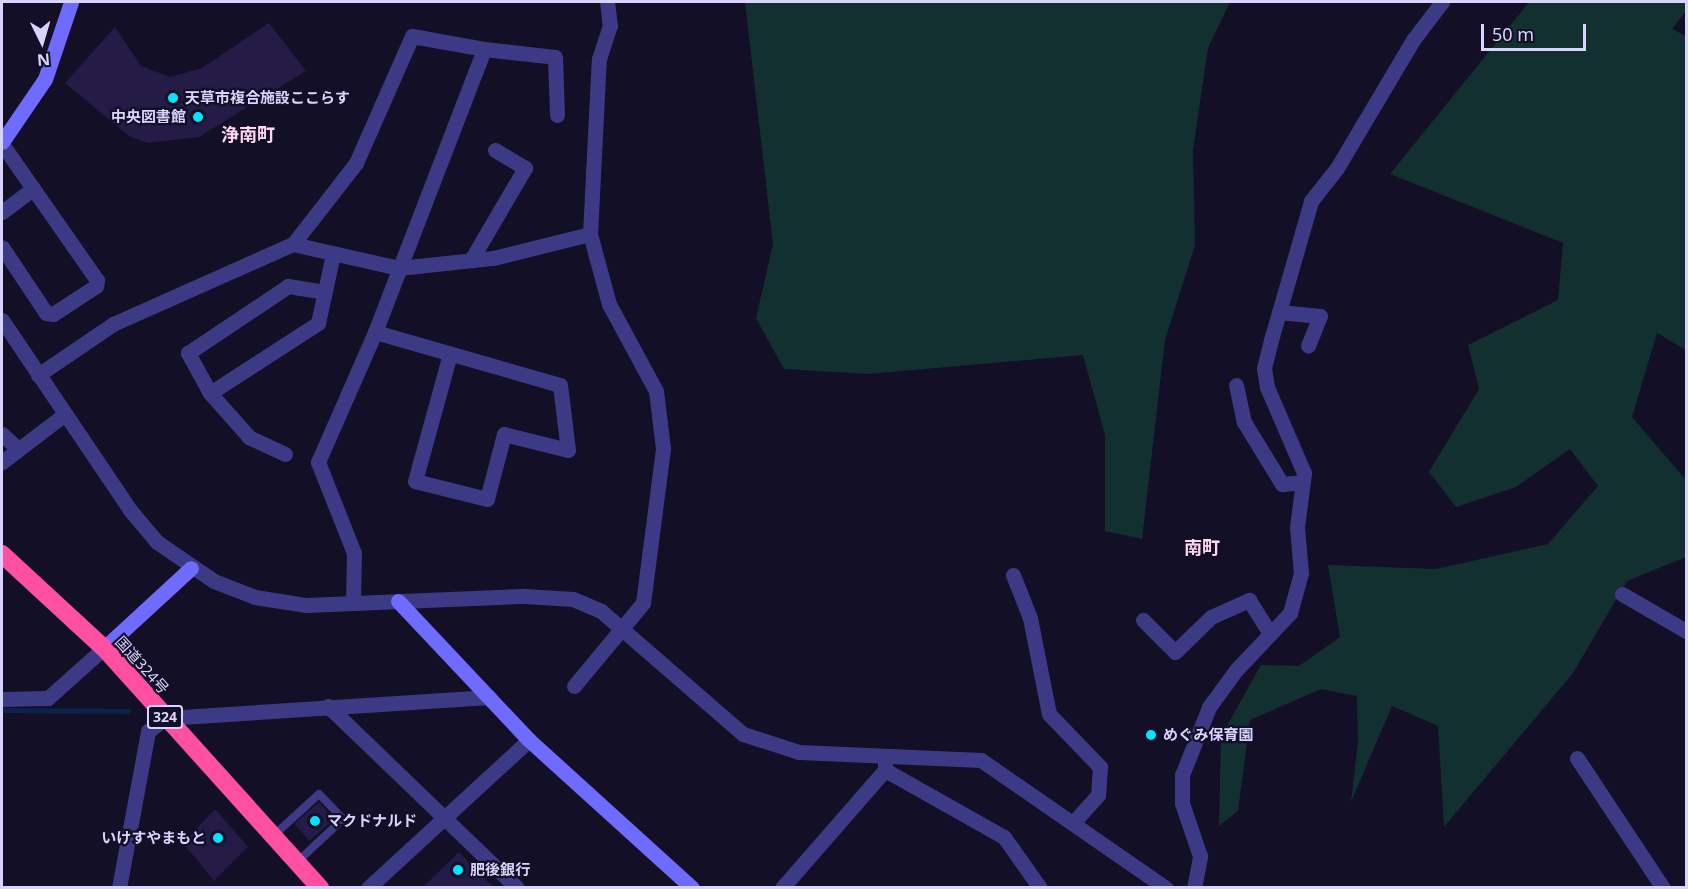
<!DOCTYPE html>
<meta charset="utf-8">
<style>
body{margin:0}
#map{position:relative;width:1688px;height:889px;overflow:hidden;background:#130f26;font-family:"Noto Sans","Noto Sans JP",sans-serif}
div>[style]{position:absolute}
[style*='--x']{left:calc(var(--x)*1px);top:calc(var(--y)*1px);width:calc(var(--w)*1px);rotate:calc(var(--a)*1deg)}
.green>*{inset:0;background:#12302f}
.stream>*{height:4.5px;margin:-2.25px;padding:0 2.25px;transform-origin:2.25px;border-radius:2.25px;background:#0c2248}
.building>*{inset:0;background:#241b47;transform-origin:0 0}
.lane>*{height:8px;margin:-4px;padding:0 4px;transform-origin:4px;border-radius:4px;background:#3d3a85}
.street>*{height:15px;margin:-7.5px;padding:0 7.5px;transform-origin:7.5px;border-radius:7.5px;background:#3d3a85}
.secondary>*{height:15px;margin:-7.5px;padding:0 7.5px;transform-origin:7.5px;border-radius:7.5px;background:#6f6bff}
.highway>*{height:18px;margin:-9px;padding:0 9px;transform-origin:9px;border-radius:9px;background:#ff4fa3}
.dots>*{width:16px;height:16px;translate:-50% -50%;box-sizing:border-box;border:3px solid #130f26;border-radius:50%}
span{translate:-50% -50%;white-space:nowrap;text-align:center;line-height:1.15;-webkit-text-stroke:4.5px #130f26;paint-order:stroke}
.shield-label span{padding:2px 4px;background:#130f26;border:2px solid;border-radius:4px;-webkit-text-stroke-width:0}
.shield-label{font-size:14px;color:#d9d4ff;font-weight:700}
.poi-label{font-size:15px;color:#d9d4ff;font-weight:700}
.left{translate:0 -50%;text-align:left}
.right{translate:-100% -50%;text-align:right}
.street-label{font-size:15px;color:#d9d4ff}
.quarter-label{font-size:18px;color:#ffd6f0;font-weight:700}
.frame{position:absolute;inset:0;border:3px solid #d9d4ff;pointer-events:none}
.north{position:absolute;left:12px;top:12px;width:60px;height:60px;-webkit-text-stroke:4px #130f26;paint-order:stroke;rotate:175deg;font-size:16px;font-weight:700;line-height:24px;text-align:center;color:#d9d4ff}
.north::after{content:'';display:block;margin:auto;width:21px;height:27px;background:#d9d4ff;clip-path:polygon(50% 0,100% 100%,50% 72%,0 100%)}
.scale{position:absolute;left:1481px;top:24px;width:105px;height:27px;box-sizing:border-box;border:3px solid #d9d4ff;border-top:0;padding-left:8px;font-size:18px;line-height:21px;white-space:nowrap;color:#d9d4ff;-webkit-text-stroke:4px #130f26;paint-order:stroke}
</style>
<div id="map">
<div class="green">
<i style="clip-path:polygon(745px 2px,1230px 2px,1208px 48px,1193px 150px,1195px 245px,1165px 340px,1142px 539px,1105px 531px,1105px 435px,1083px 355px,868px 374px,784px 369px,756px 318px,773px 244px)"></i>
<i style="clip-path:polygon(1529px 2px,1686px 2px,1686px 11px,1672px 29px,1686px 36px,1686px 350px,1657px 333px,1632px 417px,1686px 480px,1686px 557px,1627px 581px,1573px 673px,1444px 827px,1438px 726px,1392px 706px,1351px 802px,1358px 742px,1357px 696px,1321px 689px,1250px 720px,1238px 811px,1219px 826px,1221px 736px,1261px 665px,1299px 666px,1340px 637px,1328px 565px,1436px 569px,1548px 544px,1598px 486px,1570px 449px,1516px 487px,1456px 507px,1429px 472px,1479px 389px,1468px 345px,1558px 300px,1563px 243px,1390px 174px)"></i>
</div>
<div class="stream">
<i style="--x:2;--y:710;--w:126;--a:0.5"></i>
</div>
<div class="building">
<i style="clip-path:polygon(269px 23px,306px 71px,199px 137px,148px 143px,129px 136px,65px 83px,115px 27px,141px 66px,170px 77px,202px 68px)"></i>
<i style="left:319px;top:802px;width:23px;height:33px;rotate:49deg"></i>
<i style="clip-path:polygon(215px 809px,248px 847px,214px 881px,183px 843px)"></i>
<i style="clip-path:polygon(459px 852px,494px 888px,422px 888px)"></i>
</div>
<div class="lane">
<i style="--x:273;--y:836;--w:62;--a:-42.4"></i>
<i style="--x:319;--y:794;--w:35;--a:46"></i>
<i style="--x:343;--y:819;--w:63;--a:136.9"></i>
</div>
<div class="street">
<i style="--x:2;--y:144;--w:166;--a:55.1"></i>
<i style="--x:97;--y:280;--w:6;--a:99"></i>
<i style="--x:96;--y:286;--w:51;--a:146.9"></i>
<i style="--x:53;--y:314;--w:7;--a:-172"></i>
<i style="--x:46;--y:313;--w:79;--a:-123.7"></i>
<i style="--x:2;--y:212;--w:39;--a:-37"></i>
<i style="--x:293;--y:244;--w:103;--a:-52.1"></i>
<i style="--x:356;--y:163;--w:139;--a:-66.2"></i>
<i style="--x:412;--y:36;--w:73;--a:10.2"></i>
<i style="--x:471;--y:260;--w:107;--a:-59.6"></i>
<i style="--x:525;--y:168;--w:35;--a:-149"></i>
<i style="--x:1279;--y:312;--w:41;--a:5.6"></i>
<i style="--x:1320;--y:316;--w:32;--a:112"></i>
<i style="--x:2;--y:320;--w:229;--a:56"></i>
<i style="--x:130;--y:510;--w:42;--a:49.8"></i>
<i style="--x:157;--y:542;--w:69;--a:34.4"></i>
<i style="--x:214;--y:581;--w:44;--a:21.3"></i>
<i style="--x:255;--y:597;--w:52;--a:8.9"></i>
<i style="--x:306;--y:605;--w:219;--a:-2.4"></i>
<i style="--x:525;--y:596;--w:48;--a:3.6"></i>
<i style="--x:573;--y:599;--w:30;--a:23"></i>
<i style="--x:601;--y:611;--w:188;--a:40.9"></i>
<i style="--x:743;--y:734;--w:59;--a:17.8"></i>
<i style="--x:799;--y:752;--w:182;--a:2.5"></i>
<i style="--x:981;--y:760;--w:225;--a:34.7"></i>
<i style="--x:375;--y:332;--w:192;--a:16"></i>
<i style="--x:560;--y:385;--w:65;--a:83"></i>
<i style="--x:568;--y:450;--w:66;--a:-166"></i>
<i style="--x:504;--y:434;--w:67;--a:104.7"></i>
<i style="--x:487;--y:499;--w:74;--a:-166"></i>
<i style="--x:415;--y:481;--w:132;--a:-74.6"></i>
<i style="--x:38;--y:375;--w:91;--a:-34.2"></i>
<i style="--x:113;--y:324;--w:197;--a:-24"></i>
<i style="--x:293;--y:244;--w:109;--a:12.8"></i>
<i style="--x:399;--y:268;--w:95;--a:-6.1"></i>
<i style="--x:493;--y:258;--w:100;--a:-13.9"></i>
<i style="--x:1236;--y:385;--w:38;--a:78"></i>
<i style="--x:1244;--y:422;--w:73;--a:58.5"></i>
<i style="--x:1282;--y:484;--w:21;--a:-5"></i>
<i style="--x:210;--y:393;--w:129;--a:-32.9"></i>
<i style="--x:318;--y:323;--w:71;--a:-77.7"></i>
<i style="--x:2;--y:434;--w:19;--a:43"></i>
<i style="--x:285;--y:454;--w:40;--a:-155"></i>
<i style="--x:249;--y:437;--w:59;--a:-131.6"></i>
<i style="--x:210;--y:393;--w:46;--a:-118.8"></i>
<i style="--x:188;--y:353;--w:120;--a:-33.8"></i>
<i style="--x:288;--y:286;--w:37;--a:9"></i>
<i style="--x:2;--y:462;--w:79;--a:-37.3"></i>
<i style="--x:1013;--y:575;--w:46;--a:68.4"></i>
<i style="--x:1030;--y:618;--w:98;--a:78.8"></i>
<i style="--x:1049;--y:714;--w:74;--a:46.1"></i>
<i style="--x:1100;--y:767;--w:28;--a:94"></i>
<i style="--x:1098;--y:795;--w:36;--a:132"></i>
<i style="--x:1622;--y:594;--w:74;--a:30"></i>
<i style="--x:353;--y:603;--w:50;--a:-88.9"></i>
<i style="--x:354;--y:553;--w:98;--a:-111.6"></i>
<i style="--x:318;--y:462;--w:142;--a:-66.3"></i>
<i style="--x:375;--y:332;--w:303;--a:-68.9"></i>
<i style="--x:484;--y:49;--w:71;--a:6.4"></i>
<i style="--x:555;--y:57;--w:58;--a:88"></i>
<i style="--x:1143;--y:620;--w:45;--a:45"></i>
<i style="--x:1175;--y:652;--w:50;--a:-44.2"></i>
<i style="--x:1211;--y:617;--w:42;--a:-24.1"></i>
<i style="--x:1249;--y:600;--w:40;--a:58"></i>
<i style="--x:574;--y:686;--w:108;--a:-50.3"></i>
<i style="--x:643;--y:603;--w:156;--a:-82.6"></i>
<i style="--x:663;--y:448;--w:57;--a:-97"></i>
<i style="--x:656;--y:391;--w:99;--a:-118.4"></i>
<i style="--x:609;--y:304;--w:73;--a:-105.2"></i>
<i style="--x:590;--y:234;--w:175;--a:-87.1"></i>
<i style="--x:599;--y:59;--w:35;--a:-72"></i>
<i style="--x:610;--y:26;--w:24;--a:-97"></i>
<i style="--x:2;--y:699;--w:46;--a:-1.2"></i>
<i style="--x:48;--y:698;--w:75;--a:-41.8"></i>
<i style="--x:328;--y:706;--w:262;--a:43.9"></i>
<i style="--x:1577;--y:758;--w:156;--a:56.5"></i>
<i style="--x:885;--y:770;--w:137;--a:29.4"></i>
<i style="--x:1004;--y:837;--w:62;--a:54.8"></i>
<i style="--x:119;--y:888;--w:160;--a:-79.5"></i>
<i style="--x:148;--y:731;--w:22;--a:-36"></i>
<i style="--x:166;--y:718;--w:324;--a:-3.7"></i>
<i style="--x:368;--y:888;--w:219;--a:-42.6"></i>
<i style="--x:782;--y:888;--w:157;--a:-48.9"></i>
<i style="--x:885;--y:770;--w:8;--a:-90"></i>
<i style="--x:1194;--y:888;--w:33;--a:-79"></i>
<i style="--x:1200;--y:856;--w:56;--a:-108.8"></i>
<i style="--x:1182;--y:803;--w:28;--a:-90"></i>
<i style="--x:1182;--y:775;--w:73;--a:-68.3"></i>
<i style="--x:1209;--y:707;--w:46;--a:-53.9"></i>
<i style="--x:1236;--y:670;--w:79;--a:-46.5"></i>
<i style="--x:1290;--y:613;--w:41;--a:-74.6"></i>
<i style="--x:1301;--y:573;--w:46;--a:-95"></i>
<i style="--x:1297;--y:527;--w:54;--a:-82.6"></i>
<i style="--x:1304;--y:473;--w:94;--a:-113.3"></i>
<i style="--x:1267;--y:387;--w:19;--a:-99"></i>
<i style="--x:1264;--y:368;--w:29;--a:-76"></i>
<i style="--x:1271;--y:340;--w:145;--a:-73.9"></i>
<i style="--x:1311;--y:201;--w:42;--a:-51.8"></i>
<i style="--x:1337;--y:168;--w:149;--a:-59.3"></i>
<i style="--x:1413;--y:40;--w:48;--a:-52.7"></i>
</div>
<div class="secondary">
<i style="--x:2;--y:142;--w:76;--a:-55.7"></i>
<i style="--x:45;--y:79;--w:81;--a:-71.3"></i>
<i style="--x:398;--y:601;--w:191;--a:46.7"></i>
<i style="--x:529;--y:740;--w:220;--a:42.2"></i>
<i style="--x:104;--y:648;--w:118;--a:-42.6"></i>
</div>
<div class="highway">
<i style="--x:2;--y:554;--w:139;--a:42.7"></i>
<i style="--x:104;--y:648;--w:323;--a:48"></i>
</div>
<div class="dots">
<i style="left:173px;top:98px;background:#00e5ff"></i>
<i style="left:198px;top:117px;background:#00e5ff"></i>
<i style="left:1151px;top:735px;background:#00e5ff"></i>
<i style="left:315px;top:821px;background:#00e5ff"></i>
<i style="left:218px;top:838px;background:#00e5ff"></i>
<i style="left:458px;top:870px;background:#00e5ff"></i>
</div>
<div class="shield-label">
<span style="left:165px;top:717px">324</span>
</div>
<div class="poi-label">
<span class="left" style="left:185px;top:98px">天草市複合施設ここらす</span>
<span class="right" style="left:186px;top:117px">中央図書館</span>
<span class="left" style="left:1163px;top:735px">めぐみ保育園</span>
<span class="left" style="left:327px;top:821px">マクドナルド</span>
<span class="right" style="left:206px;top:838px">いけすやまもと</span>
<span class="left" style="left:470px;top:870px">肥後銀行</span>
</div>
<div class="street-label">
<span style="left:142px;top:665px;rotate:48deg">国道324号</span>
</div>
<div class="quarter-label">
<span style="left:248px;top:134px">浄南町</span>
<span style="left:1202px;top:547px">南町</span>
</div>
<div class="frame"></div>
<div class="north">N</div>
<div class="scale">50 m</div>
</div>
